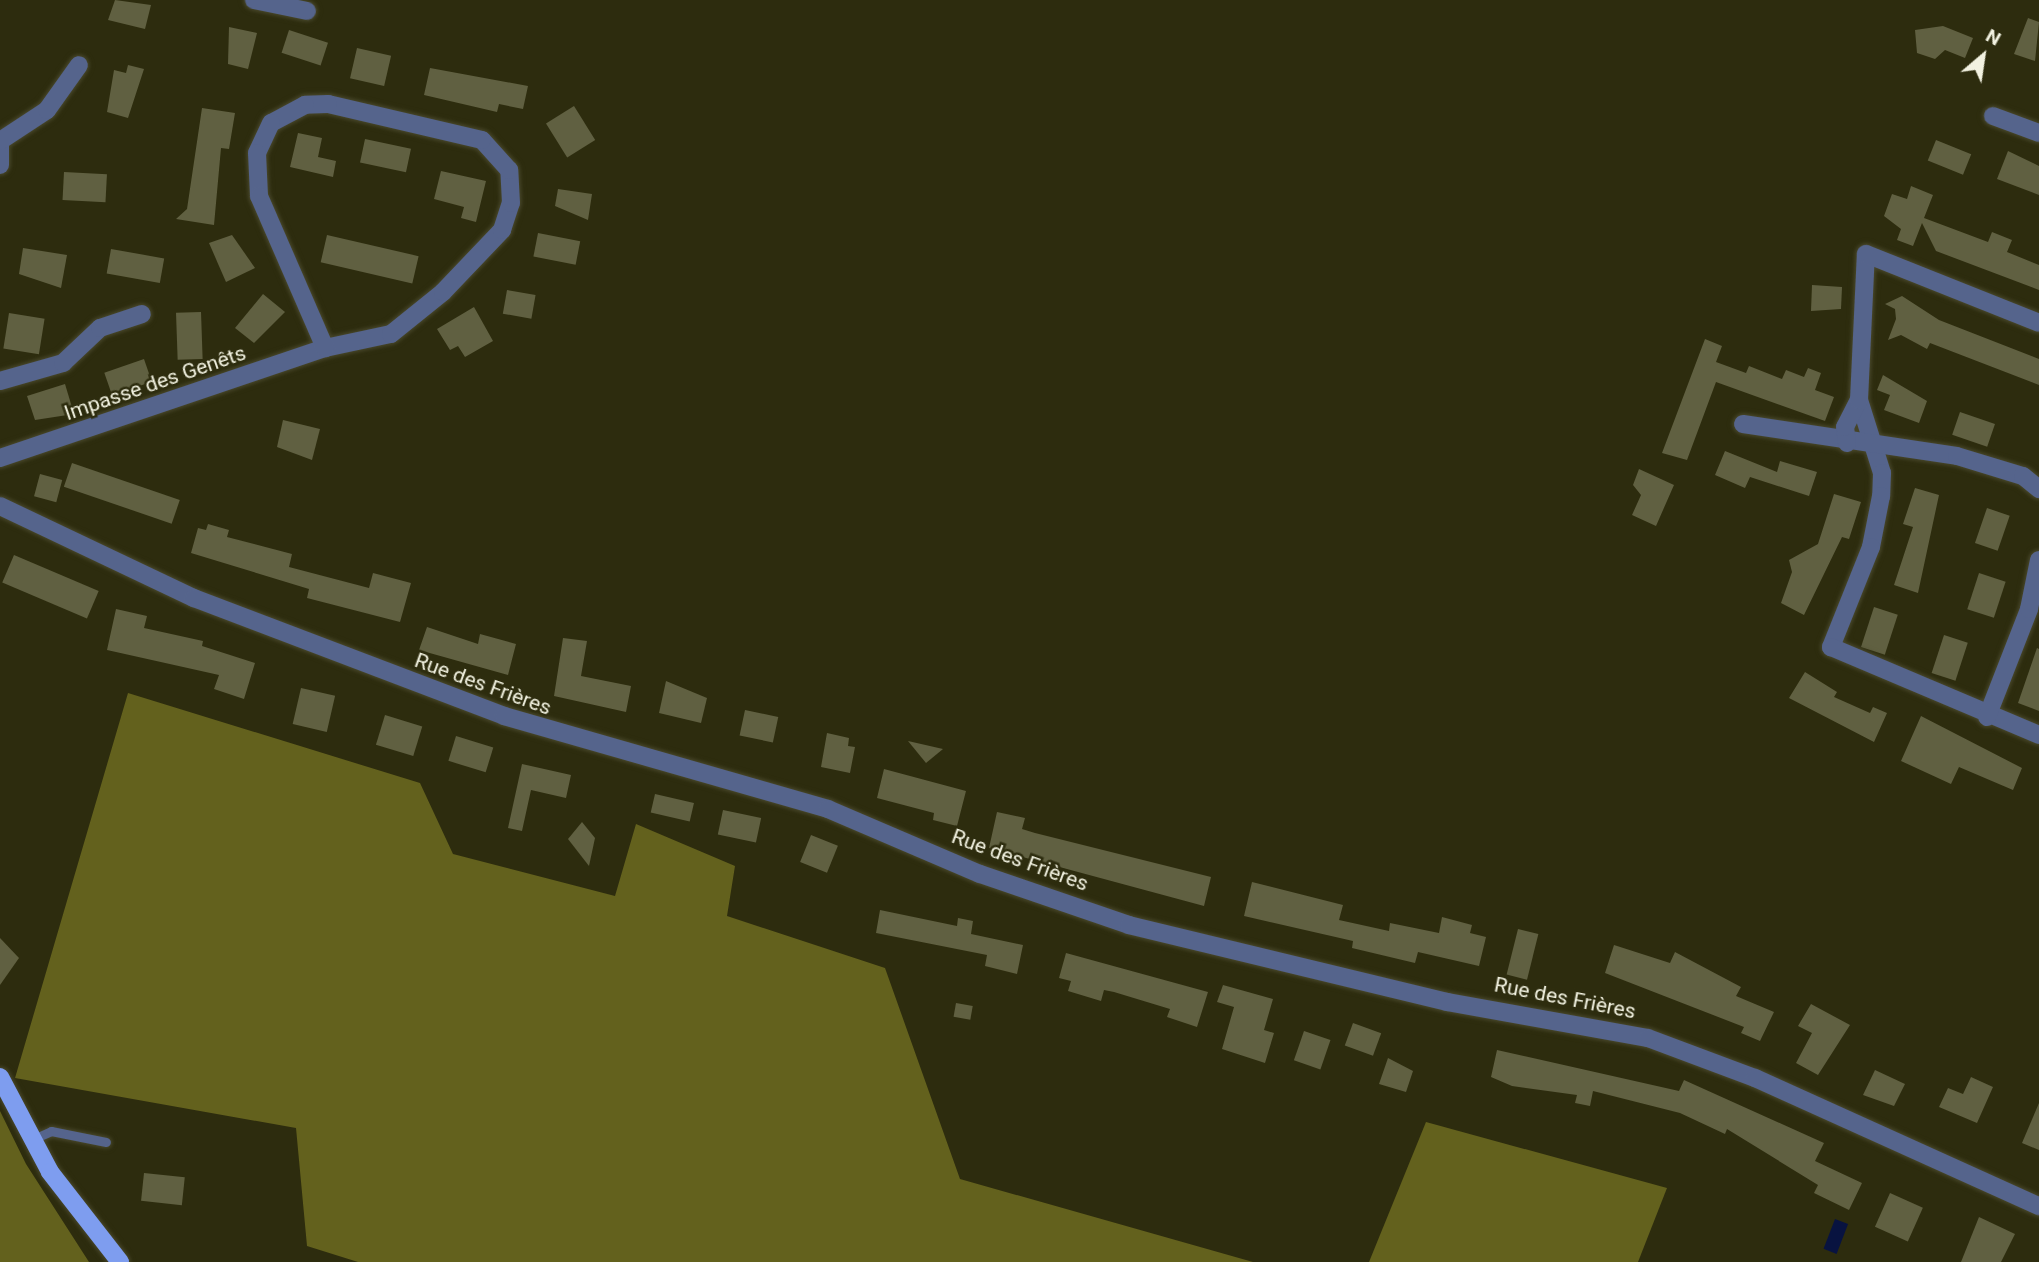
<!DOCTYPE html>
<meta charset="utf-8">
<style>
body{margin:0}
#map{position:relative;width:2039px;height:1262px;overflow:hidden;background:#2d2c0e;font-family:Roboto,sans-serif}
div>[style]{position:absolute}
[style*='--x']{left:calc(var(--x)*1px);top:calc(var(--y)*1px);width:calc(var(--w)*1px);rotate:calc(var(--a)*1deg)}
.forest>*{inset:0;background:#63611d}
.water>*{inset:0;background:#081340;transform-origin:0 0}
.building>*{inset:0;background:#606041;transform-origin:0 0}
.roads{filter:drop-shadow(0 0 2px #49482c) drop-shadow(0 0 2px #49482c)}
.service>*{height:9px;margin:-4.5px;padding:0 4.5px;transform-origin:4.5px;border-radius:4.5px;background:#55648c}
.minor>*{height:18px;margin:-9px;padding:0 9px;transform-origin:9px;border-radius:9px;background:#55648c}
.primary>*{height:18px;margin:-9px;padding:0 9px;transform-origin:9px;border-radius:9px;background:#7e9def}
span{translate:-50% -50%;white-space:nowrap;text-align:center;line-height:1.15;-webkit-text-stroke:5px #2d2c0e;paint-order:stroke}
.street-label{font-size:21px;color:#f2f2e1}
.north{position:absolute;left:1948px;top:21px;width:70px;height:70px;-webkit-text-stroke:5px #2d2c0e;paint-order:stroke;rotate:29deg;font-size:19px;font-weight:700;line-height:28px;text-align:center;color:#f2f2e1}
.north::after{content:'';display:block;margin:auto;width:24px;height:32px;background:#f2f2e1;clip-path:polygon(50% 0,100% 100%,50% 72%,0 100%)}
</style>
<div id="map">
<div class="forest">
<i style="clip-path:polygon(128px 693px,420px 783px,453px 854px,615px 896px,636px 824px,735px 866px,727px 916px,885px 968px,960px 1179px,1253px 1262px,358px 1262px,307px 1246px,296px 1128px,15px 1078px)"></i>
<i style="clip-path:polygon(0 1111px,26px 1164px,89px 1262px,0 1262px)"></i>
<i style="clip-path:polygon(1426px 1122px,1667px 1188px,1638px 1262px,1369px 1262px)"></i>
</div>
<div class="water">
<i style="left:1835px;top:1219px;width:14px;height:32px;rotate:21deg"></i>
</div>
<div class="building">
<i style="clip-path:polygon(115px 0,151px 5px,145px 29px,108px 20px)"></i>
<i style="clip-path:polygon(2028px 18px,2039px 22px,2035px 61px,2014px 54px)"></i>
<i style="clip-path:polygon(1943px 26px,1973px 38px,1965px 58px,1945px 50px,1935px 59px,1917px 53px,1915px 30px)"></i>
<i style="clip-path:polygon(229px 27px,257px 33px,248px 69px,228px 64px)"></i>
<i style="left:289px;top:30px;width:41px;height:24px;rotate:18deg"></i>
<i style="left:357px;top:48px;width:35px;height:31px;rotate:13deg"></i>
<i style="clip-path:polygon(128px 65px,144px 69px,128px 118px,107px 112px,114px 70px,126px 73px)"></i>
<i style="clip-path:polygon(430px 68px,528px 86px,523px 109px,499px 104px,497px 112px,424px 95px)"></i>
<i style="left:574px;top:106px;width:40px;height:33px;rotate:58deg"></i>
<i style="clip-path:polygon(202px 108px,235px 113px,229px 149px,221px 148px,214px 225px,176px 219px,187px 209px)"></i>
<i style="clip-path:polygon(298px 133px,322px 138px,318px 157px,336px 161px,333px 177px,290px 167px)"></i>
<i style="left:365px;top:139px;width:47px;height:24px;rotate:12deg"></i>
<i style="left:1936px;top:140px;width:38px;height:22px;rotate:22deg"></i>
<i style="clip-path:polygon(2008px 151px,2039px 166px,2039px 195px,1997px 179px)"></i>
<i style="clip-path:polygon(441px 171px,486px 181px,476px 222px,461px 218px,464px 207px,434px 199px)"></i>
<i style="left:64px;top:172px;width:43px;height:28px;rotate:3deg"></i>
<i style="clip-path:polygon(1911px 186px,1933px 195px,1924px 218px,1988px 242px,1992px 232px,2012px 240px,2007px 252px,2039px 265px,2039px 290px,1936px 251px,1922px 223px,1913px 246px,1897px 240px,1901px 229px,1884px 216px,1892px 194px,1907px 199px)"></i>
<i style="clip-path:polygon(558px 189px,592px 194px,588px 220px,555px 206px)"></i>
<i style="left:538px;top:233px;width:43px;height:24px;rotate:11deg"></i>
<i style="clip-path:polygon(232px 235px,255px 268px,226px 282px,209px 243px)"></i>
<i style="left:327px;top:235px;width:94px;height:28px;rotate:13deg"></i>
<i style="clip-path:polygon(23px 248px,67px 255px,61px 288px,19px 274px)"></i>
<i style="left:111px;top:249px;width:54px;height:25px;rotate:10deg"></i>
<i style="clip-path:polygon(1812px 285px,1842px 287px,1841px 309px,1811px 311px)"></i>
<i style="left:507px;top:290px;width:29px;height:24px;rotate:10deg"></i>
<i style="clip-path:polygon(263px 294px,285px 312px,254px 343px,235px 328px)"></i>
<i style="clip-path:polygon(1902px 296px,1939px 320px,2039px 359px,2039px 385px,1930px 343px,1927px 349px,1901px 335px,1888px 340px,1896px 319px,1895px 309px,1885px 304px)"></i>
<i style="clip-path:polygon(474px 307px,493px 341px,465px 357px,458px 346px,450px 350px,437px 329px)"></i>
<i style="left:201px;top:312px;width:47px;height:25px;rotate:88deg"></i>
<i style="left:9px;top:313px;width:36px;height:36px;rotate:9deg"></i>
<i style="clip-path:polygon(1705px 339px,1722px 346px,1716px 362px,1746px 373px,1749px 366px,1782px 379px,1786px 370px,1804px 377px,1808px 368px,1821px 373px,1815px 390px,1834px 397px,1825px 421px,1716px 382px,1687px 460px,1662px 453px)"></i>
<i style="left:144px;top:359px;width:24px;height:42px;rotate:71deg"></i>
<i style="clip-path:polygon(1883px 375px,1927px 401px,1919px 423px,1884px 410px,1890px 395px,1877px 390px)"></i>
<i style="clip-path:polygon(65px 384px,74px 414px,35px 420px,27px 396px)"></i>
<i style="left:1960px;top:412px;width:37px;height:24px;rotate:19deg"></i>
<i style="clip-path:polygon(283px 420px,320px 429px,312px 460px,277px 447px)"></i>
<i style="clip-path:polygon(1725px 451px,1777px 472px,1780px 461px,1817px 472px,1809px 496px,1750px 477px,1745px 488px,1715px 475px)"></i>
<i style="left:72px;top:463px;width:114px;height:25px;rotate:19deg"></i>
<i style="clip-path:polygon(1639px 469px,1674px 485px,1656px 526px,1632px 515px,1641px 495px,1633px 485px)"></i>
<i style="left:40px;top:474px;width:23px;height:23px;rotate:15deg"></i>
<i style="clip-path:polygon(1915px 488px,1939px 495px,1918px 593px,1894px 585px,1913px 527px,1903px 524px)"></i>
<i style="clip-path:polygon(1834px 494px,1861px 502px,1849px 539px,1842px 537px,1804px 615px,1781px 603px,1792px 572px,1789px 560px,1818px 544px)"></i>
<i style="left:1987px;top:508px;width:24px;height:37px;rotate:19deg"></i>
<i style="clip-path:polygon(208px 524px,229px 530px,227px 537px,292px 554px,289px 567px,369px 588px,373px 573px,411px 583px,400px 622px,307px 598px,309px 589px,191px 553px,198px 528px,206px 530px)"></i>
<i style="left:14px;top:555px;width:92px;height:30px;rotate:23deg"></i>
<i style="left:1979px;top:573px;width:28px;height:38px;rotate:18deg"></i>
<i style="left:1874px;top:607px;width:25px;height:42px;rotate:18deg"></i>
<i style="clip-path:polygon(116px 609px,147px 616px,144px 628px,203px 641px,202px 646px,255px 663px,244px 699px,214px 689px,219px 675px,107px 650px)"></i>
<i style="clip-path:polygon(427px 627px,478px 644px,480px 634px,516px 644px,508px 675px,419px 650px)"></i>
<i style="left:1944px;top:635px;width:25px;height:40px;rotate:18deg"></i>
<i style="clip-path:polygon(563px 638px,587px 641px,581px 676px,631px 686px,626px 712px,554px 696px)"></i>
<i style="clip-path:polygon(2037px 648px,2039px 649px,2039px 711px,2018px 703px)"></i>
<i style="clip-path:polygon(1805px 672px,1837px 692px,1834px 697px,1870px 713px,1873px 707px,1887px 713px,1874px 742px,1789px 698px)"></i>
<i style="clip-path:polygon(666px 681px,707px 698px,701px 723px,659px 713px)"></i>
<i style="left:301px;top:688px;width:35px;height:37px;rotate:13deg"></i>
<i style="left:745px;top:710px;width:34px;height:26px;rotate:12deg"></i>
<i style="left:385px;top:715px;width:39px;height:31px;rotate:17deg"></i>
<i style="clip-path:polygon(1921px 716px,2022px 768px,2013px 790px,1959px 767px,1951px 784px,1901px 761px)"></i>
<i style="clip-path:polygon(827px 733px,849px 738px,848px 746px,855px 747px,850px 773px,821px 767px)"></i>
<i style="left:456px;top:736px;width:39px;height:26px;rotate:17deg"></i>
<i style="clip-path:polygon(908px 741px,943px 749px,926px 763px)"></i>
<i style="clip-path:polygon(522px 764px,571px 775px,566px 798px,531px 790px,522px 831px,508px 828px)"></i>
<i style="clip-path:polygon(884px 769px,966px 791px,957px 826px,933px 820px,934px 813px,877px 798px)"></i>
<i style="left:655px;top:794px;width:40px;height:19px;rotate:13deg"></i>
<i style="left:723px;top:810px;width:39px;height:25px;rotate:12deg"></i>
<i style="clip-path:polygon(997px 812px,1025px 818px,1022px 829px,1035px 833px,1211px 877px,1204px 906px,989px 848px)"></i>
<i style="clip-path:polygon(582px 822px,595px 838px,589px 866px,568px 839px)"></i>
<i style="left:811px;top:835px;width:29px;height:29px;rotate:22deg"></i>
<i style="clip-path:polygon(1252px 882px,1343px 905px,1339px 920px,1389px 931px,1390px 923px,1439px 933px,1442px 917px,1472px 925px,1470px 933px,1486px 937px,1479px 966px,1418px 952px,1415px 963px,1352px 948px,1353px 941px,1244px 916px)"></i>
<i style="clip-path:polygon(880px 910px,957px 926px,958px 918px,973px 921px,971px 934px,1023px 945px,1017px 974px,985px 966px,987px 955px,876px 933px)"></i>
<i style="left:1518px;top:929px;width:21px;height:47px;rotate:14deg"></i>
<i style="clip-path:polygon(0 938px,19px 958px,0 985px)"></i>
<i style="clip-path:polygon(1614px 945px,1670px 963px,1675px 952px,1741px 987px,1736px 996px,1774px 1012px,1760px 1041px,1741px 1033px,1744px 1027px,1605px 973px)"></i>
<i style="clip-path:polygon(1066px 953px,1208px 992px,1197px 1027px,1167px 1017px,1170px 1009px,1114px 992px,1104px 990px,1101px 1001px,1068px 991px,1071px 981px,1059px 978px)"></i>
<i style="clip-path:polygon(1223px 985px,1273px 999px,1264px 1030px,1274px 1033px,1265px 1063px,1222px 1049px,1234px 1007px,1217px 1002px)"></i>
<i style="left:956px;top:1003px;width:17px;height:14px;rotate:10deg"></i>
<i style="clip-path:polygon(1811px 1004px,1850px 1025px,1818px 1075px,1796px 1063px,1812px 1033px,1798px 1026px)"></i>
<i style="left:1353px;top:1023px;width:30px;height:24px;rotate:20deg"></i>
<i style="left:1304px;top:1031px;width:28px;height:31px;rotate:19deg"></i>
<i style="clip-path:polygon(1497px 1050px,1679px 1091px,1684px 1080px,1824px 1143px,1815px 1161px,1862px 1183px,1849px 1210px,1814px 1193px,1818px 1185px,1727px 1129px,1725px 1134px,1680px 1113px,1593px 1091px,1590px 1106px,1575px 1103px,1577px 1095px,1512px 1086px,1491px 1077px)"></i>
<i style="clip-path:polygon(1388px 1058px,1413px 1071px,1406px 1092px,1379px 1084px)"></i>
<i style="clip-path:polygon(1875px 1070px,1905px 1084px,1894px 1106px,1863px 1095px)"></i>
<i style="clip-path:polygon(1971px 1077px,1993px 1087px,1977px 1123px,1939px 1107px,1948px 1088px,1963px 1094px)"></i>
<i style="clip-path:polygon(2039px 1103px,2039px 1150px,2022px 1143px)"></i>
<i style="left:144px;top:1173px;width:41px;height:28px;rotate:6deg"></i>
<i style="left:1890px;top:1193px;width:36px;height:37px;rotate:24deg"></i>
<i style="clip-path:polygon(1979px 1217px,2015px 1234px,2001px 1262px,1961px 1262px)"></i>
</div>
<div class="roads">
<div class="service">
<i style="--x:31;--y:1140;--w:22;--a:-24"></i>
<i style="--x:51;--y:1131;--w:56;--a:11.3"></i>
</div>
<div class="minor">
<i style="--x:254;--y:0;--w:54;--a:11.7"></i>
<i style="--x:1993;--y:116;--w:49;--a:20.3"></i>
<i style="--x:0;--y:165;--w:24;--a:-90"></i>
<i style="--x:0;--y:141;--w:56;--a:-33.4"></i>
<i style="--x:47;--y:110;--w:55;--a:-54.6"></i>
<i style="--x:0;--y:381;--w:66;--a:-15.9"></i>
<i style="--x:63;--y:363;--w:51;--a:-43.4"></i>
<i style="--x:100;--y:328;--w:44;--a:-18.4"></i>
<i style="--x:1859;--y:400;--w:77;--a:72.5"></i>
<i style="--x:1882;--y:473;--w:23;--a:92"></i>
<i style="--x:1881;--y:496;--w:52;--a:101.1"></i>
<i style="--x:1871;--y:547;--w:108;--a:111.8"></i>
<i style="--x:1831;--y:647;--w:226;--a:22.9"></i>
<i style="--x:1743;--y:424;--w:216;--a:8.5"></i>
<i style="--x:1957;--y:456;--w:69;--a:16.9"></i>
<i style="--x:2023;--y:476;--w:21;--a:39"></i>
<i style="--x:1847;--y:443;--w:16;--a:-97"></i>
<i style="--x:1845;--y:427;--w:30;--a:-63"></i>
<i style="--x:1859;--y:400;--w:146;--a:-87.3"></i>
<i style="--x:1866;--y:254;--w:186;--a:21.7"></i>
<i style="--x:0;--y:458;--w:343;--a:-18.7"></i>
<i style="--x:325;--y:348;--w:67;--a:-12"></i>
<i style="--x:391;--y:334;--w:67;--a:-38.9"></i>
<i style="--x:443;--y:292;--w:86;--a:-46.4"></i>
<i style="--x:502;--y:230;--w:28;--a:-72"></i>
<i style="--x:511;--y:203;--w:33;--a:-93"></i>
<i style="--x:509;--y:170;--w:40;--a:-132"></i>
<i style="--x:482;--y:140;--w:158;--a:-166.8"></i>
<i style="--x:328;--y:104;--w:23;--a:178"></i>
<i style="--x:305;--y:105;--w:38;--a:152"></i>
<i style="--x:271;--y:123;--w:33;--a:115"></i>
<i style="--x:257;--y:153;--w:43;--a:87.3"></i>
<i style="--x:259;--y:196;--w:166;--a:66.5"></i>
<i style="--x:0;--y:506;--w:215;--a:25.4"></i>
<i style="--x:194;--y:598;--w:332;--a:20.8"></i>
<i style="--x:504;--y:716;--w:337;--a:16"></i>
<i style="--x:828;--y:809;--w:165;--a:23.2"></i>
<i style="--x:980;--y:874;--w:157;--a:18.9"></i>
<i style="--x:1129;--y:925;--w:327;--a:13.6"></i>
<i style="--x:1447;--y:1002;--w:204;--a:10.2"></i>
<i style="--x:1648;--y:1038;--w:114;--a:20.5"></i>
<i style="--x:1755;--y:1078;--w:312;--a:24.3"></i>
<i style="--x:1987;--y:717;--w:116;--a:-68.7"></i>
<i style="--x:2029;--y:609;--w:50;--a:-78.5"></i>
</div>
<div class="primary">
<i style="--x:0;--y:1077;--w:107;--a:62.2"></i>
<i style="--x:50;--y:1172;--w:114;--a:52.1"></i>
</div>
</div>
<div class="street-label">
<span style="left:155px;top:383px;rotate:-19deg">Impasse des Genêts</span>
<span style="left:483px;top:684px;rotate:20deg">Rue des Frières</span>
<span style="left:1020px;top:860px;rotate:20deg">Rue des Frières</span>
<span style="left:1565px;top:998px;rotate:11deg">Rue des Frières</span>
</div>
<div class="north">N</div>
</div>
